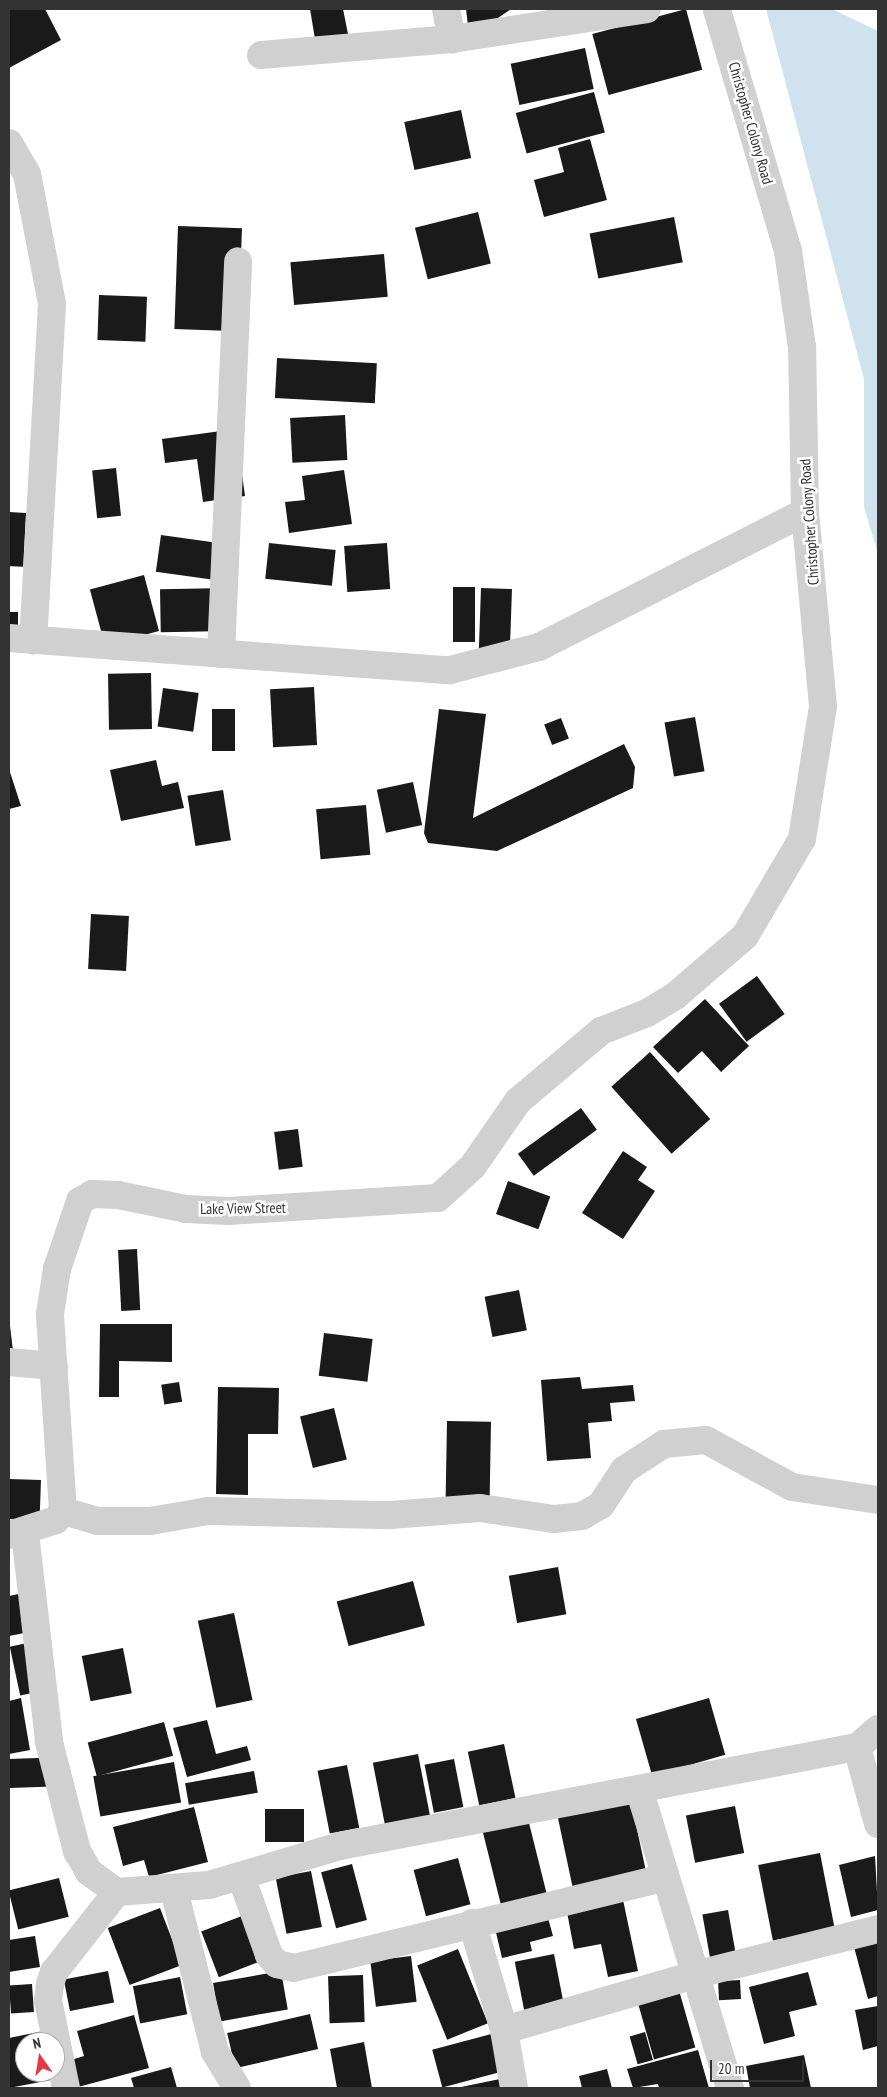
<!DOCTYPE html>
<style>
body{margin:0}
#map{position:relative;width:887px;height:2097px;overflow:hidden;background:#fff;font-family:"PT Sans Narrow",sans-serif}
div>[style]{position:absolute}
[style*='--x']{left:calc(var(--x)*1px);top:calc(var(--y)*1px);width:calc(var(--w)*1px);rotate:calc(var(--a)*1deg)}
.water>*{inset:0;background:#cfe2ee}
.building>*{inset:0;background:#1a1a1a;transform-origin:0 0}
.minor>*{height:28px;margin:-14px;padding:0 14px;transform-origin:14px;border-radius:14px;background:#d0d0d0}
.tertiary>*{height:28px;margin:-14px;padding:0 14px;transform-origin:14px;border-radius:14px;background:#d0d0d0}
span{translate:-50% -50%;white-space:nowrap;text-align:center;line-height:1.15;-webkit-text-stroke:5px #fff;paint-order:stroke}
.street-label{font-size:15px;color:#333}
.frame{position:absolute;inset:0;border:10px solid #333;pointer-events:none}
.north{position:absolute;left:15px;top:2032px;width:50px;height:50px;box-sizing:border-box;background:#fff;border:1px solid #adadad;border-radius:50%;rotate:347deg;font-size:14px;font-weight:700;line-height:20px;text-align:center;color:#333}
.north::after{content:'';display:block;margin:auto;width:18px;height:22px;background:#e63946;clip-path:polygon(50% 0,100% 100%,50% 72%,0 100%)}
.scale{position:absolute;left:710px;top:2060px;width:94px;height:22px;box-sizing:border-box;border:2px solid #333;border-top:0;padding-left:6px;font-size:15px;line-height:18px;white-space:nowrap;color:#333;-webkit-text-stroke:4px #fff;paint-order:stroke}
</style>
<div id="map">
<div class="water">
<i style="clip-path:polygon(766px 9px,832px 9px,878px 31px,878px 554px,864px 507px,864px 379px)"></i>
</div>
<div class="building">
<i style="clip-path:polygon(9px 9px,45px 9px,61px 40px,9px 68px)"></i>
<i style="clip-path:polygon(310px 9px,343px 9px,349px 39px,316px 45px)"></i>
<i style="clip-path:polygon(466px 9px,511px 9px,492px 22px,468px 26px)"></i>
<i style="left:686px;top:9px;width:63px;height:97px;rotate:75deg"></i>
<i style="left:585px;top:48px;width:42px;height:76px;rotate:78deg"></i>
<i style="left:594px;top:92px;width:42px;height:81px;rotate:75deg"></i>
<i style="left:461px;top:110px;width:49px;height:58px;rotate:78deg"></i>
<i style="clip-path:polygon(590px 139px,607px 200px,544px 217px,534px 180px,564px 172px,558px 148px)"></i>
<i style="left:478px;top:212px;width:53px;height:65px;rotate:76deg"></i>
<i style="left:674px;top:217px;width:46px;height:86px;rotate:79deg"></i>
<i style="left:178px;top:226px;width:64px;height:103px;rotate:2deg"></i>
<i style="left:384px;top:254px;width:43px;height:94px;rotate:85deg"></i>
<i style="left:99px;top:295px;width:48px;height:45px;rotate:2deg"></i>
<i style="left:277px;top:358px;width:100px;height:40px;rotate:3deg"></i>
<i style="left:345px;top:415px;width:45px;height:55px;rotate:87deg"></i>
<i style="clip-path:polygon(236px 429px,245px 496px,203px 502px,197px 459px,165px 463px,162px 439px)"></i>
<i style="left:116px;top:468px;width:48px;height:24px;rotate:84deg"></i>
<i style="clip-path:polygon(344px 470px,352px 524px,289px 533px,285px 502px,305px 500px,302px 476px)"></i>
<i style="left:9px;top:512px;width:17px;height:54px;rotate:3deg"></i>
<i style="left:161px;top:535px;width:69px;height:37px;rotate:8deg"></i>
<i style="left:269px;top:543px;width:67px;height:36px;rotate:6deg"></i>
<i style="left:387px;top:543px;width:46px;height:43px;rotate:86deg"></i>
<i style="left:144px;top:575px;width:58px;height:56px;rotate:75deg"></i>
<i style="left:453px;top:587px;width:22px;height:55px"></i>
<i style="left:228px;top:588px;width:43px;height:68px;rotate:89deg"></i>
<i style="left:481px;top:588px;width:31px;height:60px;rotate:2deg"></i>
<i style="left:9px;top:612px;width:9px;height:20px"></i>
<i style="left:151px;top:673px;width:56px;height:43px;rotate:89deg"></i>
<i style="left:314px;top:687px;width:58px;height:44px;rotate:87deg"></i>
<i style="left:163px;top:688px;width:36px;height:39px;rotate:8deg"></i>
<i style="left:212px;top:709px;width:23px;height:42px"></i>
<i style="clip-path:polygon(439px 709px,486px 714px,473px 818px,624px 744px,635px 767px,633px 788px,497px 851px,428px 843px,424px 833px)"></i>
<i style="left:695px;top:717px;width:55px;height:31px;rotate:80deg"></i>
<i style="left:561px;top:718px;width:22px;height:18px;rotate:69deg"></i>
<i style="clip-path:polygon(156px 760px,162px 786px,178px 782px,184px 808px,121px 821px,110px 770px)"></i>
<i style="clip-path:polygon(9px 769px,21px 806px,9px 809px)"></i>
<i style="left:413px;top:782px;width:44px;height:37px;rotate:78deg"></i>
<i style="left:223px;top:790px;width:51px;height:36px;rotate:81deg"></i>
<i style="left:366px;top:805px;width:50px;height:50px;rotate:85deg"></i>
<i style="left:91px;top:914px;width:38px;height:55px;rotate:3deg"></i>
<i style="left:757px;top:976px;width:47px;height:47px;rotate:54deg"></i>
<i style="clip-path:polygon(705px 999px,749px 1046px,721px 1072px,702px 1051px,678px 1073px,653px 1047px)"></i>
<i style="left:650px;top:1052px;width:90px;height:52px;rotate:48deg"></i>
<i style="left:581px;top:1108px;width:27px;height:78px;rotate:54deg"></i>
<i style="left:298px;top:1129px;width:38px;height:24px;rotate:83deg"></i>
<i style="clip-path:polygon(623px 1151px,647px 1167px,638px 1180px,655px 1191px,623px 1239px,582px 1213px)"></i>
<i style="left:508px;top:1181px;width:45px;height:35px;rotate:20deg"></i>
<i style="left:137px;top:1249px;width:61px;height:19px;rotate:87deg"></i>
<i style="left:519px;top:1290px;width:41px;height:35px;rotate:79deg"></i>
<i style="clip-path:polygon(9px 1317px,14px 1360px,9px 1361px)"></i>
<i style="clip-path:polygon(100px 1324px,172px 1324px,172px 1362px,119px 1361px,119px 1397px,99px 1397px)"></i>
<i style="left:324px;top:1333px;width:49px;height:43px;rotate:7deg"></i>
<i style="clip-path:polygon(580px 1377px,582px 1389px,633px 1385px,635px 1401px,610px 1403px,612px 1421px,588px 1423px,591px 1458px,547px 1461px,541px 1380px)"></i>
<i style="left:179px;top:1382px;width:20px;height:18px;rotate:81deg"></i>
<i style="clip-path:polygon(218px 1387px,279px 1388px,278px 1434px,248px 1434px,248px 1495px,216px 1494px)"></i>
<i style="left:334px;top:1408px;width:53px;height:35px;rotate:76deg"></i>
<i style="left:447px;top:1421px;width:44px;height:78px;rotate:1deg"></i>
<i style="left:9px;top:1479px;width:32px;height:40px;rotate:2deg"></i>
<i style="left:558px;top:1567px;width:48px;height:50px;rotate:80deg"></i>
<i style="left:413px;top:1581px;width:46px;height:79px;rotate:75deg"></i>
<i style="clip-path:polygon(33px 1591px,40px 1630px,9px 1636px,9px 1596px)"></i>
<i style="left:234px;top:1613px;width:89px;height:37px;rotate:78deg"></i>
<i style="left:46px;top:1639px;width:50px;height:37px;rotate:78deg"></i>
<i style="left:123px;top:1648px;width:46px;height:42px;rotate:79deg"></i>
<i style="clip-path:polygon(21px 1698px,30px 1750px,9px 1754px,9px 1701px)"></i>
<i style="left:709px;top:1698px;width:59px;height:76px;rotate:74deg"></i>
<i style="clip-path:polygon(207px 1720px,216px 1754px,247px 1746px,251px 1760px,187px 1777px,173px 1728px)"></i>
<i style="left:164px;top:1722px;width:35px;height:79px;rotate:75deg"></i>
<i style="left:504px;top:1744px;width:55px;height:37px;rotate:78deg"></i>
<i style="left:418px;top:1754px;width:64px;height:46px;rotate:79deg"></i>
<i style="left:66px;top:1757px;width:29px;height:57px;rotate:88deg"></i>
<i style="left:454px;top:1759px;width:49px;height:30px;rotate:79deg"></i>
<i style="left:174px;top:1762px;width:41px;height:82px;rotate:80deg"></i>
<i style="left:347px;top:1765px;width:64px;height:30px;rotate:79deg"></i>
<i style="left:254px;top:1771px;width:22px;height:70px;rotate:80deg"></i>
<i style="left:631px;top:1801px;width:78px;height:75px;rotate:78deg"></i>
<i style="left:735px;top:1806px;width:48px;height:50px;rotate:79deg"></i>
<i style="clip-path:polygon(194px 1807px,208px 1862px,149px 1877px,144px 1860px,123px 1866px,113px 1827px)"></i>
<i style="left:304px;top:1809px;width:33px;height:39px;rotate:90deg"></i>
<i style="left:528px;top:1819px;width:81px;height:47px;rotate:76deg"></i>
<i style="left:820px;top:1853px;width:77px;height:63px;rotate:79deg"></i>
<i style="clip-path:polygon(875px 1856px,878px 1910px,851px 1917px,839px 1865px)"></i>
<i style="left:458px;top:1858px;width:48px;height:46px;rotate:75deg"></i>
<i style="left:352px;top:1864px;width:58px;height:32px;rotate:75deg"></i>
<i style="left:311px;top:1871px;width:57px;height:36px;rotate:79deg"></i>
<i style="left:59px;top:1878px;width:40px;height:52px;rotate:76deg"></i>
<i style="clip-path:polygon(622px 1895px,638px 1971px,608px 1977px,601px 1944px,574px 1949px,566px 1907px)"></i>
<i style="left:160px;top:1908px;width:61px;height:56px;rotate:69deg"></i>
<i style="left:728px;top:1910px;width:45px;height:26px;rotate:80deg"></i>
<i style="clip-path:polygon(546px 1911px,553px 1936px,530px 1942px,532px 1951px,502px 1958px,494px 1924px)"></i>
<i style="left:247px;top:1914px;width:49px;height:49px;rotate:69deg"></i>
<i style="clip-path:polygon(35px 1936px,40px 1967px,9px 1972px,9px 1940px)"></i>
<i style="clip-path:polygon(878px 1941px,878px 1996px,868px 1999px,854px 1947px)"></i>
<i style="left:458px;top:1949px;width:80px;height:44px;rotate:68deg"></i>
<i style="left:554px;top:1954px;width:51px;height:40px;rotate:79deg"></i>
<i style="left:411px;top:1956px;width:46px;height:41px;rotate:83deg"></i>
<i style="left:108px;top:1971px;width:32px;height:45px;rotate:79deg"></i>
<i style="left:281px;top:1971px;width:39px;height:69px;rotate:80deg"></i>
<i style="clip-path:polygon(808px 1972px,817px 2005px,789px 2012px,795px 2036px,764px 2044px,749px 1987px)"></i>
<i style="left:363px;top:1975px;width:47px;height:35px;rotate:88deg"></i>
<i style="left:180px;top:1977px;width:38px;height:48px;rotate:79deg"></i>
<i style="left:740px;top:1980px;width:19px;height:22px;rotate:87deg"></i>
<i style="left:32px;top:1984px;width:28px;height:23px;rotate:86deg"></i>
<i style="left:678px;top:1987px;width:63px;height:43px;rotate:74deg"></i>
<i style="clip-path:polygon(878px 2006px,878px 2046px,863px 2050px,855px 2010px)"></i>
<i style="left:310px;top:2014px;width:36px;height:85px;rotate:77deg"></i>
<i style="clip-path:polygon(134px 2015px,149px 2068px,78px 2087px,71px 2060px,84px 2056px,77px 2031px)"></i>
<i style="clip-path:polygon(48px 2030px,50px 2042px,25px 2042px,25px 2072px,55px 2072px,56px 2079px,9px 2088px,9px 2038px)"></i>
<i style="left:645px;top:2032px;width:29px;height:16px;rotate:74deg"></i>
<i style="left:495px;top:2033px;width:39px;height:65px;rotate:75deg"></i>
<i style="clip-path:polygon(364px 2042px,372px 2088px,337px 2088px,330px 2049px)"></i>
<i style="clip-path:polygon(698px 2050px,709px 2088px,659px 2088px,658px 2084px,633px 2088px,627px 2069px)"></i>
<i style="clip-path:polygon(804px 2055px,811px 2088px,750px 2088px,746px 2066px)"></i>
<i style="clip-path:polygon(171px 2067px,177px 2088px,134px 2088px,131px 2078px)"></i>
<i style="clip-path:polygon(607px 2069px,612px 2088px,582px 2088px,579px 2076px)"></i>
<i style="clip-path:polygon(500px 2079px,502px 2088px,461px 2088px,461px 2087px)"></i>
</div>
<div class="minor">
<i style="--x:446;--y:9;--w:31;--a:79"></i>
<i style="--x:261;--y:55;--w:192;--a:-4.8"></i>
<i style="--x:452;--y:39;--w:197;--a:-8.7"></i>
<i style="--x:9;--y:143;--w:36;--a:60"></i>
<i style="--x:27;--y:174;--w:132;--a:79.1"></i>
<i style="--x:52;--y:304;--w:337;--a:93.2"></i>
<i style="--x:9;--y:638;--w:442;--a:4.2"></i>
<i style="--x:450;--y:670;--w:92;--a:-14.5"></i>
<i style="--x:539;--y:647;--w:298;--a:-26.9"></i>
<i style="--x:221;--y:654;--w:393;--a:-87.5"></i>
<i style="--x:9;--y:1362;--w:45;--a:5.1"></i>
<i style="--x:63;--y:1511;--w:35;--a:16"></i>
<i style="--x:97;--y:1521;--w:53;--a:0"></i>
<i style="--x:150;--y:1521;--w:59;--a:-9.8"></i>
<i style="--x:208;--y:1511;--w:183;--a:1.3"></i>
<i style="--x:391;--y:1515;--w:89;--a:-4.5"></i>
<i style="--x:480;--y:1508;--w:75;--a:8.5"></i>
<i style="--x:554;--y:1519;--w:28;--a:-6"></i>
<i style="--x:582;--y:1516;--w:22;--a:-30"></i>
<i style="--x:601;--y:1505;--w:42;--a:-56.7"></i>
<i style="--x:624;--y:1470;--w:48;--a:-33"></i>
<i style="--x:664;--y:1444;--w:42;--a:-5.4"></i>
<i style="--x:706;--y:1440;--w:98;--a:28.7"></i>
<i style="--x:792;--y:1487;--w:87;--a:8.6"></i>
<i style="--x:25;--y:1533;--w:210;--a:83.4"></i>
<i style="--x:49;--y:1742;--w:113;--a:75.6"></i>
<i style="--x:77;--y:1851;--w:24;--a:60"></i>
<i style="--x:89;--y:1872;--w:34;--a:36"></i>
<i style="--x:117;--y:1892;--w:92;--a:-4.4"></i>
<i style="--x:209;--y:1885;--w:137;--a:-16.6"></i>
<i style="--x:340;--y:1846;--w:526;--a:-10.84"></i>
<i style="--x:9;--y:1535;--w:49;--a:-17.7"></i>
<i style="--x:56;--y:1520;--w:11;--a:-52"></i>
<i style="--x:63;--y:1511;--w:197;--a:-93.8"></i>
<i style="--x:50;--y:1314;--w:46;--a:-81.2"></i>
<i style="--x:57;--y:1269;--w:72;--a:-71.3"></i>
<i style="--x:80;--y:1201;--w:14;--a:-30"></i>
<i style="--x:92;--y:1194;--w:26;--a:2"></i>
<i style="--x:118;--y:1195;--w:69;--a:11.6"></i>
<i style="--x:186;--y:1209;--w:43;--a:2.7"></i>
<i style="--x:229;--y:1211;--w:209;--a:-3.6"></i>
<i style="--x:438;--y:1198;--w:47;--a:-42.4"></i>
<i style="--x:473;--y:1166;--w:79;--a:-55.3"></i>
<i style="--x:518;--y:1101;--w:109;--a:-40.1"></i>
<i style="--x:601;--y:1031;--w:49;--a:-21.4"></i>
<i style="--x:647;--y:1013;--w:33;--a:-31"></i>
<i style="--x:640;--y:1792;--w:309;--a:73.1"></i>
<i style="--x:241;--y:1876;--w:84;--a:70.5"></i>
<i style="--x:269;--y:1955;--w:12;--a:48"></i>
<i style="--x:277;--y:1964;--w:17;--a:13"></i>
<i style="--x:294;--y:1968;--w:381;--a:-13.7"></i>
<i style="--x:174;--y:1890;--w:167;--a:75.8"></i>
<i style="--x:215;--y:2052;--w:42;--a:58.6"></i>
<i style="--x:472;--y:1923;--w:112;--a:73.3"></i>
<i style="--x:504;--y:2030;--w:59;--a:80.2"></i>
<i style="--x:504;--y:2030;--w:202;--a:-16.1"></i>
<i style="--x:698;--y:1974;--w:186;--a:-14"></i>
<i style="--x:66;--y:2088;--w:90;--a:-101.6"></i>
<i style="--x:48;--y:2000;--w:16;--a:-83"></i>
<i style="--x:50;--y:1984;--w:13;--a:-72"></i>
<i style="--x:54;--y:1972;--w:102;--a:-51.8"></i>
</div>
<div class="tertiary">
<i style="--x:675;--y:996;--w:92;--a:-40.6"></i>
<i style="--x:745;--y:936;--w:113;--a:-59.6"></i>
<i style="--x:802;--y:839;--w:135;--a:-81"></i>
<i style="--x:823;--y:706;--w:195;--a:-95.3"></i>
<i style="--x:805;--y:512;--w:165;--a:-91"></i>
<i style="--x:802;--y:347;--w:97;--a:-98.3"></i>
<i style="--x:788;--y:251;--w:252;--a:-106.4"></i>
<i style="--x:878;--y:1729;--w:28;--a:139"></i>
<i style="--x:857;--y:1747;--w:80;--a:74.7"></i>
</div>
<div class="street-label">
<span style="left:751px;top:123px;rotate:74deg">Christopher Colony Road</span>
<span style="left:809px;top:522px;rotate:-94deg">Christopher Colony Road</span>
<span style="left:243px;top:1208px;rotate:-1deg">Lake View Street</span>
</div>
<div class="frame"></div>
<div class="north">N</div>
<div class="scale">20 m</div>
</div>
